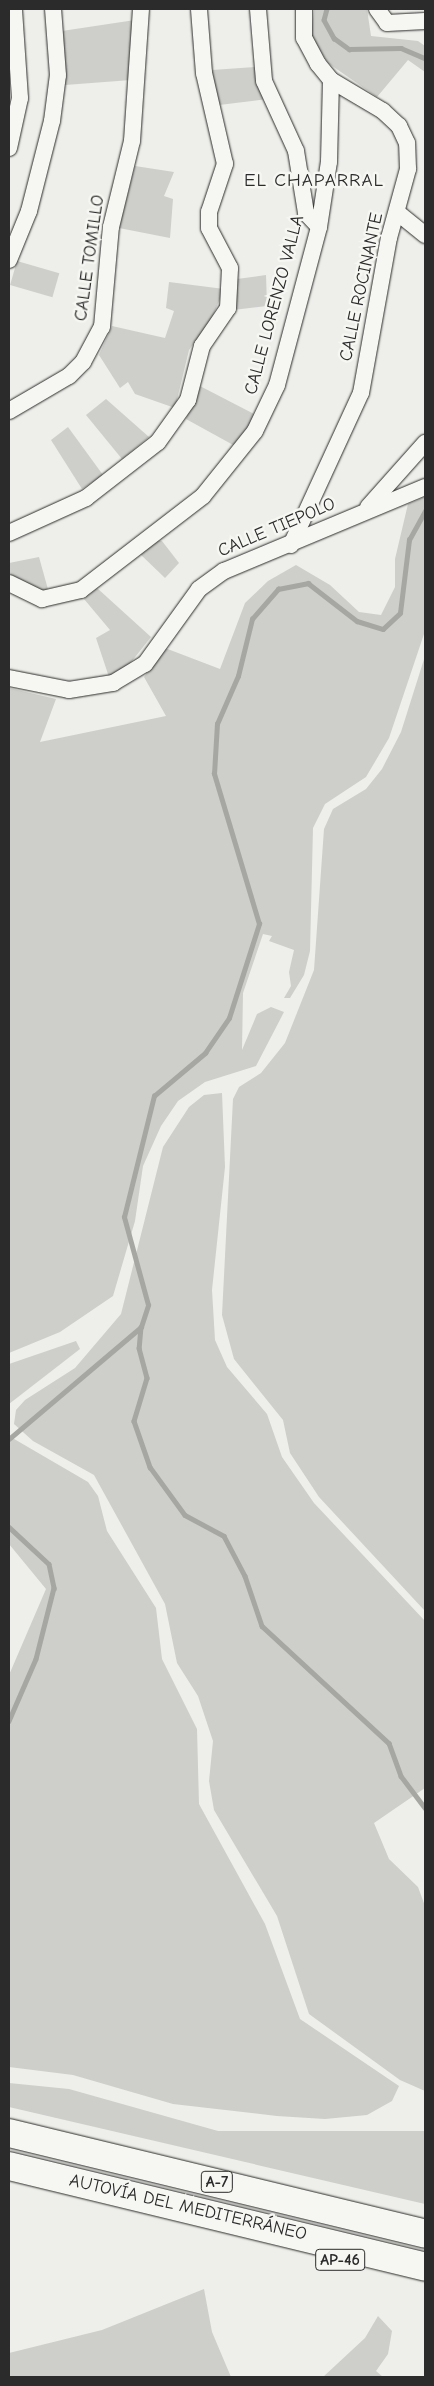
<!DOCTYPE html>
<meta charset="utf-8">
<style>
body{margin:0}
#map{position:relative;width:434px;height:2386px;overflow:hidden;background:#eeeeea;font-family:"Comic Neue",sans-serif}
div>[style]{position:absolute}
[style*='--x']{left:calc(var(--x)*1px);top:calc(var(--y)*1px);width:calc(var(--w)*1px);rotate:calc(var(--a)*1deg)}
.green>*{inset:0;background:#cececa;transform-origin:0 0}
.stream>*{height:4.5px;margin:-2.25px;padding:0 2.25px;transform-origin:2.25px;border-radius:2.25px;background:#a6a6a3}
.roads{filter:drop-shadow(0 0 1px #2b2b2b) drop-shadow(0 0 1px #2b2b2b)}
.street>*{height:16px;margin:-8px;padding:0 8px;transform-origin:8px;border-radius:8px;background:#f6f6f2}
.highway>*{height:28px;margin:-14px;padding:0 14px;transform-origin:14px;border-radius:14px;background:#f6f6f2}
span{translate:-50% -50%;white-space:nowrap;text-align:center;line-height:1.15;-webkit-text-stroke:5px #f6f6f2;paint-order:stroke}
.shield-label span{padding:1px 4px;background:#f6f6f2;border:1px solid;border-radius:4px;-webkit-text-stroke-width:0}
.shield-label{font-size:16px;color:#2b2b2b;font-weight:700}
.street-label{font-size:18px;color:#2b2b2b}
.neighbourhood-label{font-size:19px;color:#2b2b2b;letter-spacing:1px}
.frame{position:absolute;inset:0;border:10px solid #2b2b2b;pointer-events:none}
</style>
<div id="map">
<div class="green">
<i style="clip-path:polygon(314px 9px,367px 9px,371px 36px,418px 41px,425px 46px,425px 72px,408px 60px,377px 97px,328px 63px,311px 37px)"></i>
<i style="clip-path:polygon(135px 20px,131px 80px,65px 85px,62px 31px)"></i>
<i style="clip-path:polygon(255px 67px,267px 99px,219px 105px,212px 70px)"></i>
<i style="clip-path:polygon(135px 166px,174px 172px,164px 196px,173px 199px,170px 238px,119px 228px)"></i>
<i style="left:17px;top:261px;width:44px;height:25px;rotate:16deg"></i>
<i style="clip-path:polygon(266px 275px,267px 306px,233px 310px,237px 279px)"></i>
<i style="clip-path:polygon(169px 282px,224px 289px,212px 318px,189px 350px,175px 408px,135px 394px,128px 382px,120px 388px,99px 355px,112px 326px,165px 338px,174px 311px,166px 308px)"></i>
<i style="clip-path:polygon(196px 384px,256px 415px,235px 446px,186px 419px)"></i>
<i style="clip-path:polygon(106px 399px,149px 437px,122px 459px,86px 415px)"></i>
<i style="clip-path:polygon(68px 427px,103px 475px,82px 489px,51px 440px)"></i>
<i style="clip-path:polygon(425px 497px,425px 631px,389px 738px,366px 777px,325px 804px,313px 828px,310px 951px,304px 975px,290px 998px,284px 998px,291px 986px,289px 972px,294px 950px,269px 941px,272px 936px,263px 934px,243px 993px,242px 1050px,257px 1014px,271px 1007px,284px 1012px,256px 1066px,205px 1082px,178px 1101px,161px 1126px,143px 1166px,135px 1221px,113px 1296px,60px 1332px,9px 1353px,9px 688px,56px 699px,40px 742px,166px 716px,144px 677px,165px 648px,220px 669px,245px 603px,268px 581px,296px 565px,330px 585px,359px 612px,381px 615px,395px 587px,395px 559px,408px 504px)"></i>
<i style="clip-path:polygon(152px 540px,162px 541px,179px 563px,165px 578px,138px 552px)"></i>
<i style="clip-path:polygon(39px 557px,49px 593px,16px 581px,9px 572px,9px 563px)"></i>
<i style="clip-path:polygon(97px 588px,151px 637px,128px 666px,109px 677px,96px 638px,110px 630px,84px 599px)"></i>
<i style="clip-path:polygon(425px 656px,425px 1611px,319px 1497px,290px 1453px,283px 1420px,234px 1359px,222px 1315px,233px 1099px,239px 1087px,261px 1073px,285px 1043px,314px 970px,324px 829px,333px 809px,366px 789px,382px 769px,401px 732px)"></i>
<i style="clip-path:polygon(222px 1093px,225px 1167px,212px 1290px,215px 1340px,227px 1367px,267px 1414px,282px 1457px,314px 1503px,425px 1621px,425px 1788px,374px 1823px,389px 1859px,418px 1887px,425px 1906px,425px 2091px,400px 2080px,309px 2014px,277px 1916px,214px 1810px,209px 1781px,213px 1741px,198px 1696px,177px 1663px,165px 1604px,94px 1475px,33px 1441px,14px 1424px,16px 1410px,25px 1400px,75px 1368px,121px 1314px,163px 1147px,189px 1107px,204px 1095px)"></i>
<i style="clip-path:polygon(76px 1341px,80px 1349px,9px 1404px,9px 1364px)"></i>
<i style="clip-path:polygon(9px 1436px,88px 1482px,98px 1496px,107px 1531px,156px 1608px,162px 1659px,197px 1729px,199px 1804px,265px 1924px,300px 2019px,399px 2086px,392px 2101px,367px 2115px,325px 2119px,277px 2116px,173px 2104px,73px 2075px,9px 2067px,9px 1675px,46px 1589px,9px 1544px)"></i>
<i style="clip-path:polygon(9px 2083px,69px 2089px,218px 2131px,425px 2131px,425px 2204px,9px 2107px)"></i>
<i style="clip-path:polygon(204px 2289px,212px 2332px,231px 2377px,9px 2377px,9px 2353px,102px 2330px)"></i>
<i style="clip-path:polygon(378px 2316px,392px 2331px,388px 2354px,376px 2371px,383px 2377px,323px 2377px,365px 2338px)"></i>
</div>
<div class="stream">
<i style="--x:327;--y:9;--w:11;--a:105"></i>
<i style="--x:324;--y:20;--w:21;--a:61"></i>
<i style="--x:334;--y:38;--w:19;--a:36"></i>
<i style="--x:349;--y:49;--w:52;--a:-1.1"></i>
<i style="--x:401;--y:48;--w:26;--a:23"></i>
<i style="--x:141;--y:1327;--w:21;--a:95"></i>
<i style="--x:139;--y:1348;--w:31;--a:75"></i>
<i style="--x:147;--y:1378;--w:45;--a:106.8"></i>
<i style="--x:134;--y:1421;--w:49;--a:70.8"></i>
<i style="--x:150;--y:1467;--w:59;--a:53.9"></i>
<i style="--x:185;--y:1515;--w:44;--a:28.3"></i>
<i style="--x:224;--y:1536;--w:45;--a:62.3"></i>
<i style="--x:245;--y:1576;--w:53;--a:71.2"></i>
<i style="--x:262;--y:1626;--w:173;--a:42.7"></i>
<i style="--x:389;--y:1743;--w:35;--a:70"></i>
<i style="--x:401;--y:1776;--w:40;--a:53"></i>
<i style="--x:9;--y:1439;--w:173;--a:-40.3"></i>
<i style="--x:141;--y:1327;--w:23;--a:-72"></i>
<i style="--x:148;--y:1305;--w:91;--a:-105.3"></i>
<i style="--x:124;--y:1217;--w:125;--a:-76.1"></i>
<i style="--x:154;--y:1096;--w:67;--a:-40.1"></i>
<i style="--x:205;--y:1053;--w:42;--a:-55.6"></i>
<i style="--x:229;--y:1018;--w:99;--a:-72.3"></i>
<i style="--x:259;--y:924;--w:157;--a:-106.7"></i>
<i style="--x:214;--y:774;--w:50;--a:-86.6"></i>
<i style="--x:217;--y:724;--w:52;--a:-66.4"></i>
<i style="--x:238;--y:676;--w:59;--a:-76.2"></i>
<i style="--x:252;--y:619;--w:40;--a:-49"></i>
<i style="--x:278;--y:589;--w:31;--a:-11"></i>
<i style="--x:308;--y:583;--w:62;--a:37.8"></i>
<i style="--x:357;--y:621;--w:27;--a:17"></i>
<i style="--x:383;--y:629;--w:23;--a:-43"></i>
<i style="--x:400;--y:613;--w:74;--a:-83"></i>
<i style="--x:409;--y:540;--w:33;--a:-61"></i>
<i style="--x:9;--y:1527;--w:54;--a:42.8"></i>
<i style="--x:49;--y:1564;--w:25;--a:78"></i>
<i style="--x:54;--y:1588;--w:73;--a:104.2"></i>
<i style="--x:36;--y:1659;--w:68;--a:113.5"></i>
</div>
<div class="roads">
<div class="street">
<i style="--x:258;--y:9;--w:72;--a:85.2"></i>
<i style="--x:264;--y:81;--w:77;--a:65.4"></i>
<i style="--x:296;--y:151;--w:63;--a:80.8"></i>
<i style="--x:306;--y:213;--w:19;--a:47"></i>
<i style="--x:377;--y:9;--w:17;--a:54"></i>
<i style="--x:387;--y:23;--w:38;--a:-3"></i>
<i style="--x:9;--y:148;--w:51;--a:-77.6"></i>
<i style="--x:20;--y:98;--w:89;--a:-93.9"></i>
<i style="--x:398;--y:213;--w:35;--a:39"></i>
<i style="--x:9;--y:260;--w:53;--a:-67.8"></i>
<i style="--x:29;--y:211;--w:93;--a:-75.7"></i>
<i style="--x:52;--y:121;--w:46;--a:-82.6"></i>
<i style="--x:58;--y:75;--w:66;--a:-94.3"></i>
<i style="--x:9;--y:411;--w:69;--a:-30.3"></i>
<i style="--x:69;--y:376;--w:20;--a:-45"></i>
<i style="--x:83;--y:362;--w:40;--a:-62"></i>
<i style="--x:102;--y:327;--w:100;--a:-84.9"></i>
<i style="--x:111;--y:227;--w:89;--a:-76.3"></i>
<i style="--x:132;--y:141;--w:132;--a:-86.1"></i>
<i style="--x:368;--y:507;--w:86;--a:-48.3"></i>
<i style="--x:9;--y:533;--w:85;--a:-24.4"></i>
<i style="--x:86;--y:498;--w:91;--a:-37.9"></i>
<i style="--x:158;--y:442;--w:52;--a:-54.5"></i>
<i style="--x:188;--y:400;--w:56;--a:-75.5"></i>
<i style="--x:202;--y:346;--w:46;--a:-55.6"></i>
<i style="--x:228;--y:308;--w:40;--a:-87.1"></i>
<i style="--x:230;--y:268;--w:45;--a:-117.7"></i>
<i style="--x:209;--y:228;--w:16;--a:-90"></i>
<i style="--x:209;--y:212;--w:51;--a:-71.6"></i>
<i style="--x:225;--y:164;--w:93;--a:-103"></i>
<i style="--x:204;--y:73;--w:64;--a:-94.5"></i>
<i style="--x:291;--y:545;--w:167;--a:-65.3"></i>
<i style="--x:361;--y:393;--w:158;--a:-79.8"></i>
<i style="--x:389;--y:238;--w:72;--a:-74.6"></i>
<i style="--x:408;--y:169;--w:26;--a:-92"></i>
<i style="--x:407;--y:143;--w:19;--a:-115"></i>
<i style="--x:399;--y:126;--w:22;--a:-137"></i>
<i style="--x:383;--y:111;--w:61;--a:-149.2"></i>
<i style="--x:331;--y:80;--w:21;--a:-129"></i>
<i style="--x:318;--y:64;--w:30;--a:-118"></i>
<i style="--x:304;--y:38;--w:29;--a:-90"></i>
<i style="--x:9;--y:583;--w:37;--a:26"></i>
<i style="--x:42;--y:599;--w:40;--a:-13"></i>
<i style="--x:81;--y:590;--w:154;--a:-37.6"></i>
<i style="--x:203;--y:496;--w:83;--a:-51.3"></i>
<i style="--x:255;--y:431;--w:51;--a:-64.4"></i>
<i style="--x:277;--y:385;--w:163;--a:-75.1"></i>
<i style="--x:319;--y:227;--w:66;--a:-81.3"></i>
<i style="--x:329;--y:162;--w:82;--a:-88.6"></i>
<i style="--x:9;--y:678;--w:61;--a:11.3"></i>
<i style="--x:69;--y:690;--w:45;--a:-9"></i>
<i style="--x:113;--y:683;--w:37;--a:-31"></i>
<i style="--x:145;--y:664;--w:92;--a:-54.2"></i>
<i style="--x:199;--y:589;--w:31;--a:-36"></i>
<i style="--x:224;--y:571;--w:218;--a:-22.7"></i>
</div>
<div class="highway">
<i style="--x:9;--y:2133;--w:428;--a:13.6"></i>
<i style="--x:9;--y:2166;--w:428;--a:13.6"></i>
</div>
</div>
<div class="shield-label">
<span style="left:217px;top:2182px">A-7</span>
<span style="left:340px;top:2260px">AP-46</span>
</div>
<div class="street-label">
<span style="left:90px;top:258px;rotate:-82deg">CALLE TOMILLO</span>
<span style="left:362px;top:287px;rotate:-78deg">CALLE ROCINANTE</span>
<span style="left:275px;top:305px;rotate:-75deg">CALLE LORENZO VALLA</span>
<span style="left:277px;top:528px;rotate:-23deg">CALLE TIEPOLO</span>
<span style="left:188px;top:2208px;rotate:13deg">AUTOVÍA DEL MEDITERRÁNEO</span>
</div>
<div class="neighbourhood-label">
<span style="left:314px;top:181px">EL CHAPARRAL</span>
</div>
<div class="frame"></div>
</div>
